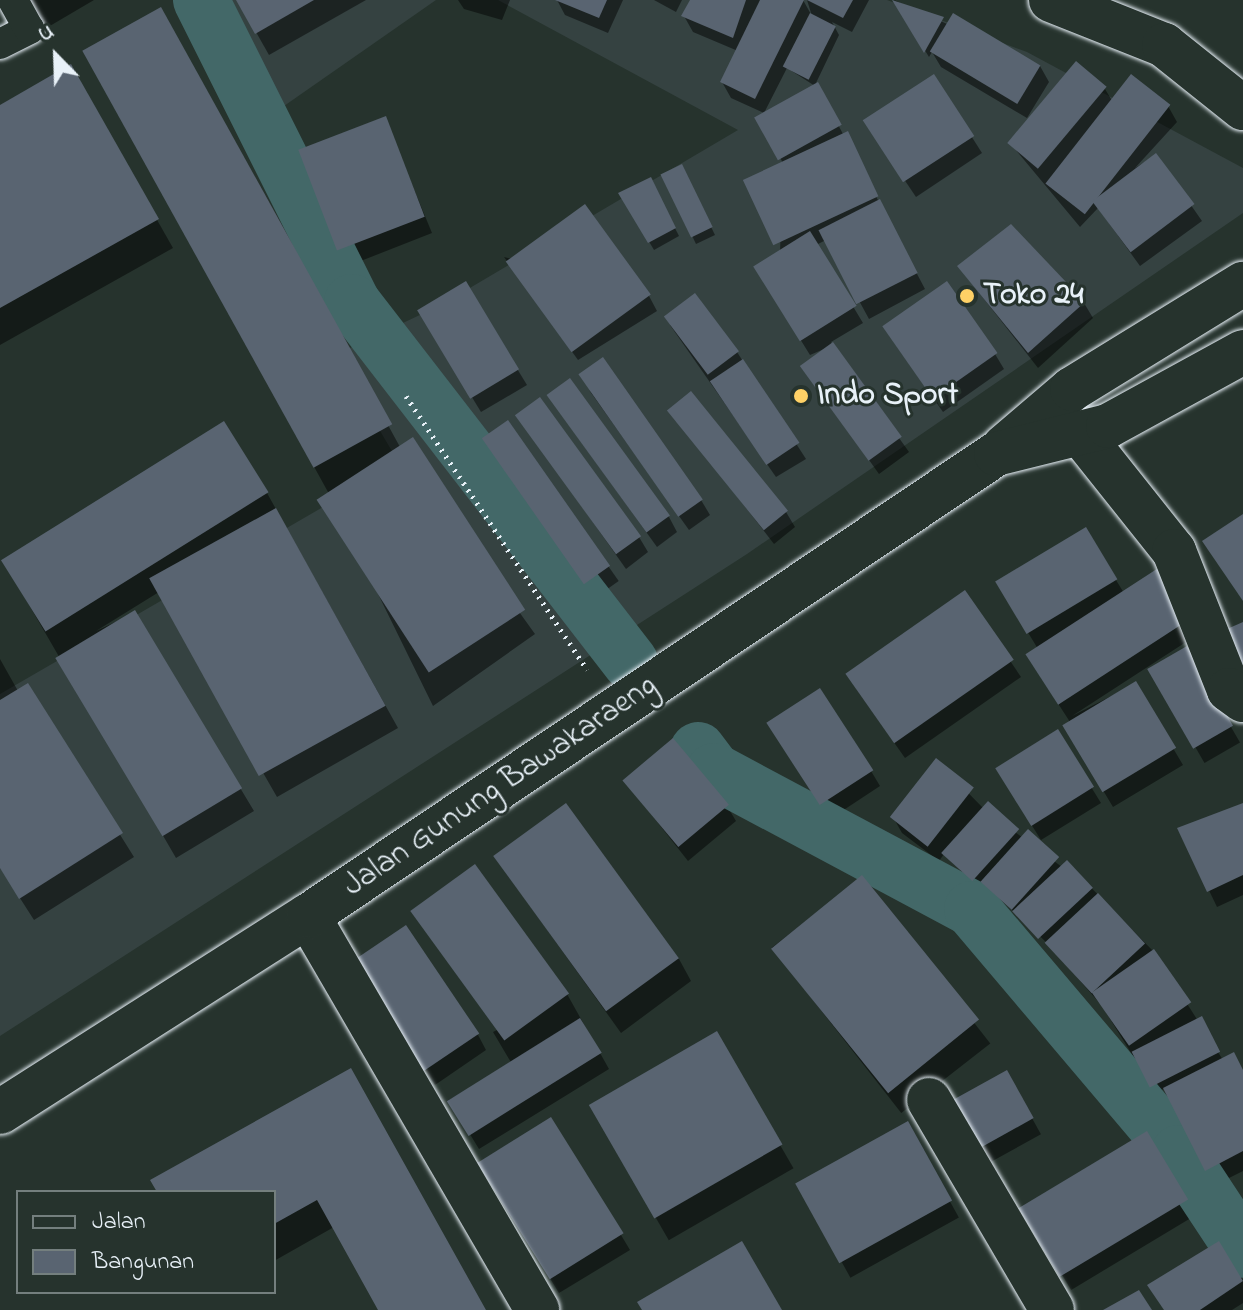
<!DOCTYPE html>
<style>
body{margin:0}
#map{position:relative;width:1243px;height:1310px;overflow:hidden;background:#26332d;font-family:"Indie Flower",sans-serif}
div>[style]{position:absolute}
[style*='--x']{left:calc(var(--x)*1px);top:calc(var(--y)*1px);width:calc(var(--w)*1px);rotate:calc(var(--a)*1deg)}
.built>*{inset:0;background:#354241}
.shadow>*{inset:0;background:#0007;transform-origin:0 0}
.canal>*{height:56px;margin:-28px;padding:0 28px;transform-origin:28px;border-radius:28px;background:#436868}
.building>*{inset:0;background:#596471;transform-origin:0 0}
.path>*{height:5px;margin-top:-2.5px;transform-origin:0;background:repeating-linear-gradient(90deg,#e8f1f8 0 2px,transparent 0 8px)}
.roads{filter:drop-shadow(0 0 2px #e8f1f8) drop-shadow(0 0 2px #e8f1f8)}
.lane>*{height:30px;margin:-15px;padding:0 15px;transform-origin:15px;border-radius:15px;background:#26332d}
.street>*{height:44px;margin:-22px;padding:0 22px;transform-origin:22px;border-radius:22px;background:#26332d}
.secondary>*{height:44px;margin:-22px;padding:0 22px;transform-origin:22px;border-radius:22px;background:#26332d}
.dots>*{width:22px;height:22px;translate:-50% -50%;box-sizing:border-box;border:4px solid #26332d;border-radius:50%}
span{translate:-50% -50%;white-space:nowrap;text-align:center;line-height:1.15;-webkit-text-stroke:6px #26332d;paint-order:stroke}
.poi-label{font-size:32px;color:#e8f1f8;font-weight:700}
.left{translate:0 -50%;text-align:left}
.street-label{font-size:32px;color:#e8f1f8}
.legend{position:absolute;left:16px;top:1190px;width:260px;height:104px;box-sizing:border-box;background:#26332d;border:2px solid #747f7e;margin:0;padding:10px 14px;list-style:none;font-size:24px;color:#e8f1f8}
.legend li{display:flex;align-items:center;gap:16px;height:40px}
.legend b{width:40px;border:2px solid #747f7e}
.north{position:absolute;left:16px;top:16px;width:80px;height:80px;-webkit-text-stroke:6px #26332d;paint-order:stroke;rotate:337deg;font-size:22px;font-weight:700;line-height:32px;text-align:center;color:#e8f1f8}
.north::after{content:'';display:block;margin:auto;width:28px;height:36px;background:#e8f1f8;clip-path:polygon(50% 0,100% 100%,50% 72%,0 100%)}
</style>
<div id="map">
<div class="built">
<i style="clip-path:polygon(188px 0,436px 0,284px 106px)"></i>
<i style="clip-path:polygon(498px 0,887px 0,1027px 52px,1243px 168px,1243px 213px,747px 554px,0 1036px,0 694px,399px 463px,335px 355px,441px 305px,738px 130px)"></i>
</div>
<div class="shadow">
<i style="clip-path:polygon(26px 0,94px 0,43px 30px)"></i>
<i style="clip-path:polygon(238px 0,366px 0,269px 55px)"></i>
<i style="clip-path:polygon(458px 0,510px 0,502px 20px,464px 9px)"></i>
<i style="clip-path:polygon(557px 0,623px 0,608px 33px,565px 15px)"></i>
<i style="clip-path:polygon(654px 0,682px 0,676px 12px)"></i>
<i style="clip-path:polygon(692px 0,803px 0,812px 16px,807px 0,869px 0,852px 32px,832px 22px,839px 35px,816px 83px,925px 289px,869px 319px,826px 240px,816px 245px,863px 323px,831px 342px,909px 452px,879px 474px,802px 366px,831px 346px,810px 355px,764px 281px,780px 252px,783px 163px,758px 119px,815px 86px,787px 68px,764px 113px,731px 98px,722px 82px,738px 51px,693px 32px,684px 16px)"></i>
<i style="clip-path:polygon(894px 0,1040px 66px,1049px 82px,1027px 118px,941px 67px,932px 52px,929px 57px)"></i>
<i style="clip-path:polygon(176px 37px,400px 447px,535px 634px,433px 706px,328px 492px,85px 51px)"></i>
<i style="clip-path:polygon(70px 67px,173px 248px,0 345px,0 107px)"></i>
<i style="clip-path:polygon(933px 76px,982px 153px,916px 197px,875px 136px)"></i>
<i style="clip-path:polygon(1105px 89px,1111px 99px,1168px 106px,1177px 122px,1135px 168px,1156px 155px,1202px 221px,1140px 266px,1098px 208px,1080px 227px,1010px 143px)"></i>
<i style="clip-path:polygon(385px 119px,432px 233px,348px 266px,339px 250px)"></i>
<i style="clip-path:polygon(685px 174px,715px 235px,696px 244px,664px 176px)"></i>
<i style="clip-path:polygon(654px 187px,679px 236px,654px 250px,621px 194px)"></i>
<i style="clip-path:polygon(504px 257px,649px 296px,657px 311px,578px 360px)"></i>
<i style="clip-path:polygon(959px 267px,1084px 303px,1093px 318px,1038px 368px)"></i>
<i style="clip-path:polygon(465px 284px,527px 385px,481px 412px,429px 327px)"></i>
<i style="clip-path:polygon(670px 325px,737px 352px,806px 459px,776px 477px)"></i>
<i style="clip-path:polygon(894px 342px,995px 354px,1004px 369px,943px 412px)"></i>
<i style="clip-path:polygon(589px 390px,701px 500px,710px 515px,689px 530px)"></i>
<i style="clip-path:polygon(670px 410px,786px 512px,795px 527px,774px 544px)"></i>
<i style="clip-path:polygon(559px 411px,669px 517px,677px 532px,657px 547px)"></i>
<i style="clip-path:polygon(518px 416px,639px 537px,648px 552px,626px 569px)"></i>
<i style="left:508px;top:423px;width:193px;height:35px;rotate:55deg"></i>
<i style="clip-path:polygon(267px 493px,398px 728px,277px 797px,159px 592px,96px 631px,135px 613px,254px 811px,176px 858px,18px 586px)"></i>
<i style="clip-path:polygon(1085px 530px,1124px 593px,1203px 631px,1072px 716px,1135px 684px,1183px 765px,1113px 807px,1064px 725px,1070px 722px,1037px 671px,1038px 649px,998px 583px)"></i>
<i style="clip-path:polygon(964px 593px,1021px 677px,905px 758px,857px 690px)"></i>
<i style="left:1186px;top:649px;width:108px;height:41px;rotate:60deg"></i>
<i style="clip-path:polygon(0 659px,18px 691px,27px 686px,134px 857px,34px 920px,0 867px)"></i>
<i style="clip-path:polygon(1057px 732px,1101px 803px,1041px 840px,1006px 784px)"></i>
<i style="clip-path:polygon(777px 738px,871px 771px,880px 786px,830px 819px)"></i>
<i style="clip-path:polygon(937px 761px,984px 809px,1062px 867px,1067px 863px,1154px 952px,1223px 1060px,1243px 1072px,1243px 1171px,1215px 1185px,1165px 1088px,1156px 1093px,1102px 1006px,1047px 943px,983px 882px,978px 887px,944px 854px,939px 861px,902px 833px,893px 817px)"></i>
<i style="clip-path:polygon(625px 781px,727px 806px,736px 821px,688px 861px)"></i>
<i style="clip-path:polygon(1243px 805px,1243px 895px,1217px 907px,1180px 830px)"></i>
<i style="clip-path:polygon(495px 857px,679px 959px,691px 981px,621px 1033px)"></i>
<i style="left:861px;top:878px;width:210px;height:113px;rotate:52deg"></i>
<i style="clip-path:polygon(363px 979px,478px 1035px,486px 1050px,435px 1085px)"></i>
<i style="clip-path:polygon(567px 994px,609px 1069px,479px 1149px,449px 1100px,512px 1064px,493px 1032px)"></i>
<i style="left:716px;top:1034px;width:155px;height:144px;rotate:60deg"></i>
<i style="clip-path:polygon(351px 1071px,485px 1310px,381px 1310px,334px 1227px,274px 1261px,274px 1192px,159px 1192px)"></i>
<i style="left:1007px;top:1073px;width:70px;height:59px;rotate:61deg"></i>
<i style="left:907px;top:1124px;width:107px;height:124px;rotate:61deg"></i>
<i style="left:1146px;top:1133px;width:96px;height:145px;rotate:59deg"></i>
<i style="clip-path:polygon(489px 1179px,621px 1235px,630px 1250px,559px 1293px)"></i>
<i style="clip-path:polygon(1218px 1243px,1243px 1280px,1243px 1303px,1232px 1310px,1165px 1310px)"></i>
</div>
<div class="canal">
<i style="--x:201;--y:0;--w:338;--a:63.4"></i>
<i style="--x:352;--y:302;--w:455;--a:52.3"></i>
<i style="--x:698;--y:750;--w:26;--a:53"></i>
<i style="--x:714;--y:771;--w:293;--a:28.1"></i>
<i style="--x:972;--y:909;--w:320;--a:49.7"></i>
<i style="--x:1179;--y:1153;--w:116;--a:56.6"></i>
</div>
<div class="building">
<i style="clip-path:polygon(236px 0,314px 0,255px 34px)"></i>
<i style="clip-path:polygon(555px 0,607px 0,599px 18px)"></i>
<i style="clip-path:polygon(690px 0,746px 0,733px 38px,681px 16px)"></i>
<i style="clip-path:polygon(760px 0,804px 0,755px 99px,720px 82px)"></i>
<i style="clip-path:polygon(807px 0,853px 0,843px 18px)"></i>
<i style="clip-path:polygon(892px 0,944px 17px,924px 53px)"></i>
<i style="left:161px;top:7px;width:477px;height:90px;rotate:61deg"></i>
<i style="left:810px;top:13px;width:29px;height:60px;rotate:27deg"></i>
<i style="left:953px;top:13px;width:102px;height:45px;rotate:31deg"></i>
<i style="left:1076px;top:61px;width:40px;height:107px;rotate:40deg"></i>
<i style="clip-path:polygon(71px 64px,159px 219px,0 308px,0 105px)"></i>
<i style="left:934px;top:74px;width:74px;height:85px;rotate:57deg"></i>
<i style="left:1131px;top:74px;width:50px;height:139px;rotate:38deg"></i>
<i style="left:818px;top:82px;width:49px;height:73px;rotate:61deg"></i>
<i style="left:386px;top:116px;width:108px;height:94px;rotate:69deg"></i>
<i style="left:848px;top:131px;width:72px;height:116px;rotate:65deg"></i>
<i style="left:1156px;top:153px;width:64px;height:80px;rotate:53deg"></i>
<i style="left:682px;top:164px;width:70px;height:24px;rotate:64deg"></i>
<i style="clip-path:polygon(651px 177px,676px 228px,648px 243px,618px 193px)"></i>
<i style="left:880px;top:199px;width:83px;height:69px;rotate:63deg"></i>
<i style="left:585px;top:204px;width:112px;height:98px;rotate:54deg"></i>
<i style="clip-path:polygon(1011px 224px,1085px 302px,1028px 353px,957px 266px)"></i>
<i style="left:810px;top:231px;width:88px;height:67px;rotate:58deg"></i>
<i style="left:466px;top:281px;width:103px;height:57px;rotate:59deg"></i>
<i style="left:947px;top:281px;width:88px;height:79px;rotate:55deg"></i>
<i style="left:695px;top:293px;width:73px;height:39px;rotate:53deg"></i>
<i style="left:833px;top:342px;width:117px;height:41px;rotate:54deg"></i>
<i style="left:603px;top:357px;width:174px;height:30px;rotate:55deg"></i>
<i style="left:743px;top:359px;width:101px;height:40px;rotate:56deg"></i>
<i style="left:570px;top:378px;width:170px;height:29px;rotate:54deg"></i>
<i style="left:691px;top:391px;width:154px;height:31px;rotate:51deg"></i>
<i style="left:540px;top:397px;width:172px;height:31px;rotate:54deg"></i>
<i style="left:508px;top:420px;width:178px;height:32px;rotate:55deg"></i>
<i style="left:224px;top:421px;width:84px;height:263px;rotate:58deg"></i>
<i style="left:413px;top:437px;width:206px;height:115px;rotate:57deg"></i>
<i style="left:276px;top:508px;width:226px;height:145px;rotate:61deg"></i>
<i style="clip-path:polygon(1243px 514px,1243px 601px,1202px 541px)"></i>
<i style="left:1086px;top:527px;width:61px;height:106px;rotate:59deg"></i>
<i style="left:1163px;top:565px;width:60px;height:164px;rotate:57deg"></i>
<i style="left:965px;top:590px;width:85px;height:146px;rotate:55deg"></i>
<i style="left:135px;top:610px;width:208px;height:93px;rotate:59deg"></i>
<i style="clip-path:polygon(1243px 622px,1243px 664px,1227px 629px)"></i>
<i style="left:1187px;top:646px;width:92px;height:46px;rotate:60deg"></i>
<i style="left:1136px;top:681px;width:78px;height:86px;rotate:59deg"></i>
<i style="clip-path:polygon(28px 683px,123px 833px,19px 899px,0 868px,0 700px)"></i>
<i style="left:820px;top:688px;width:98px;height:64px;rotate:57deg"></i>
<i style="left:1058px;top:729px;width:68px;height:74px;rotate:58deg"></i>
<i style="left:673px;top:738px;width:87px;height:66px;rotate:50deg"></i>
<i style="left:936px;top:758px;width:48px;height:75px;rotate:38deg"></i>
<i style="left:988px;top:801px;width:42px;height:70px;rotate:42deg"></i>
<i style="left:566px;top:803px;width:192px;height:90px;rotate:54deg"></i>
<i style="clip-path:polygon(1243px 803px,1243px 875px,1207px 892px,1177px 828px)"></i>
<i style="left:1028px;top:829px;width:42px;height:71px;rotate:42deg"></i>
<i style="left:1067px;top:860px;width:38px;height:75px;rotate:47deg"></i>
<i style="left:475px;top:864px;width:160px;height:80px;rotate:54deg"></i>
<i style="left:862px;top:875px;width:186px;height:117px;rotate:51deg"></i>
<i style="left:1098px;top:893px;width:69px;height:73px;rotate:47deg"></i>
<i style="left:406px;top:925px;width:131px;height:67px;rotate:56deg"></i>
<i style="left:1154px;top:949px;width:65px;height:76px;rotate:55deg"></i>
<i style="left:1202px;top:1016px;width:40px;height:79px;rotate:63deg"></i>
<i style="left:580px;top:1018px;width:41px;height:157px;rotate:58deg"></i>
<i style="left:717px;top:1031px;width:131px;height:148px;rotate:60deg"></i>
<i style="clip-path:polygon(1234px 1052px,1243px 1070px,1243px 1151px,1205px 1171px,1163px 1088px)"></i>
<i style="clip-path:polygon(351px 1068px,486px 1310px,378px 1310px,317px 1200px,274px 1224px,274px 1192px,157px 1192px,150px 1180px)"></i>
<i style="left:1007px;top:1070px;width:55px;height:63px;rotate:61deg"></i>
<i style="left:551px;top:1117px;width:137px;height:87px;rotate:58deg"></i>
<i style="left:908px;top:1121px;width:91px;height:129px;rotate:61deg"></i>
<i style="left:1147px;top:1131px;width:80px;height:150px;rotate:59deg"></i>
<i style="clip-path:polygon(742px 1241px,782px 1310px,642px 1310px,637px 1302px)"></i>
<i style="clip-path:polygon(1219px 1241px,1243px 1281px,1200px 1310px,1164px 1310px,1147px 1285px)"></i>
<i style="clip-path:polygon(1139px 1290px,1152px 1310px,1103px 1310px)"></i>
</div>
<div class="path">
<i style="--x:406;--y:396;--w:328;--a:56.5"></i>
</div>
<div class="roads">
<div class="lane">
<i style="--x:0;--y:44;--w:33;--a:-27"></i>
<i style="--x:29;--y:29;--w:33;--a:-119"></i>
</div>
<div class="street">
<i style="--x:1051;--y:0;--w:122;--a:21.7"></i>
<i style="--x:1164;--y:45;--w:101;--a:38.6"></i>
<i style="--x:1080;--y:433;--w:151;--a:51.5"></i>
<i style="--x:1174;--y:551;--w:149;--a:68.4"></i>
<i style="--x:1229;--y:690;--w:17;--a:36"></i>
<i style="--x:308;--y:916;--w:456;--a:59.8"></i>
<i style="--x:929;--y:1100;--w:243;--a:59.6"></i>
</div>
<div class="secondary">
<i style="--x:1004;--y:447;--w:89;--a:-40.5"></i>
<i style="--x:1072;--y:389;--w:201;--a:-31.6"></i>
<i style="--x:0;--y:1112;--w:365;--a:-32.5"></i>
<i style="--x:308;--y:916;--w:829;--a:-33.88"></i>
<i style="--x:996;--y:454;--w:115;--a:-14"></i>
<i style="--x:1108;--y:426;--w:154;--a:-28.7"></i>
</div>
</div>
<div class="dots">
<i style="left:967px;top:296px;background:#ffd166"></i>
<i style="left:801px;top:396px;background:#ffd166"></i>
</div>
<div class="poi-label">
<span class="left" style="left:983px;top:296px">Toko 24</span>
<span class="left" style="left:817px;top:396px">Indo Sport</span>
</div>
<div class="street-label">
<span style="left:501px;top:787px;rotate:-34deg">Jalan Gunung Bawakaraeng</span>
</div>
<ul class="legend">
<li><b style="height:10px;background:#26332d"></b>Jalan</li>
<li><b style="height:22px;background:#596471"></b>Bangunan</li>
</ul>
<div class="north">U</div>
</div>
